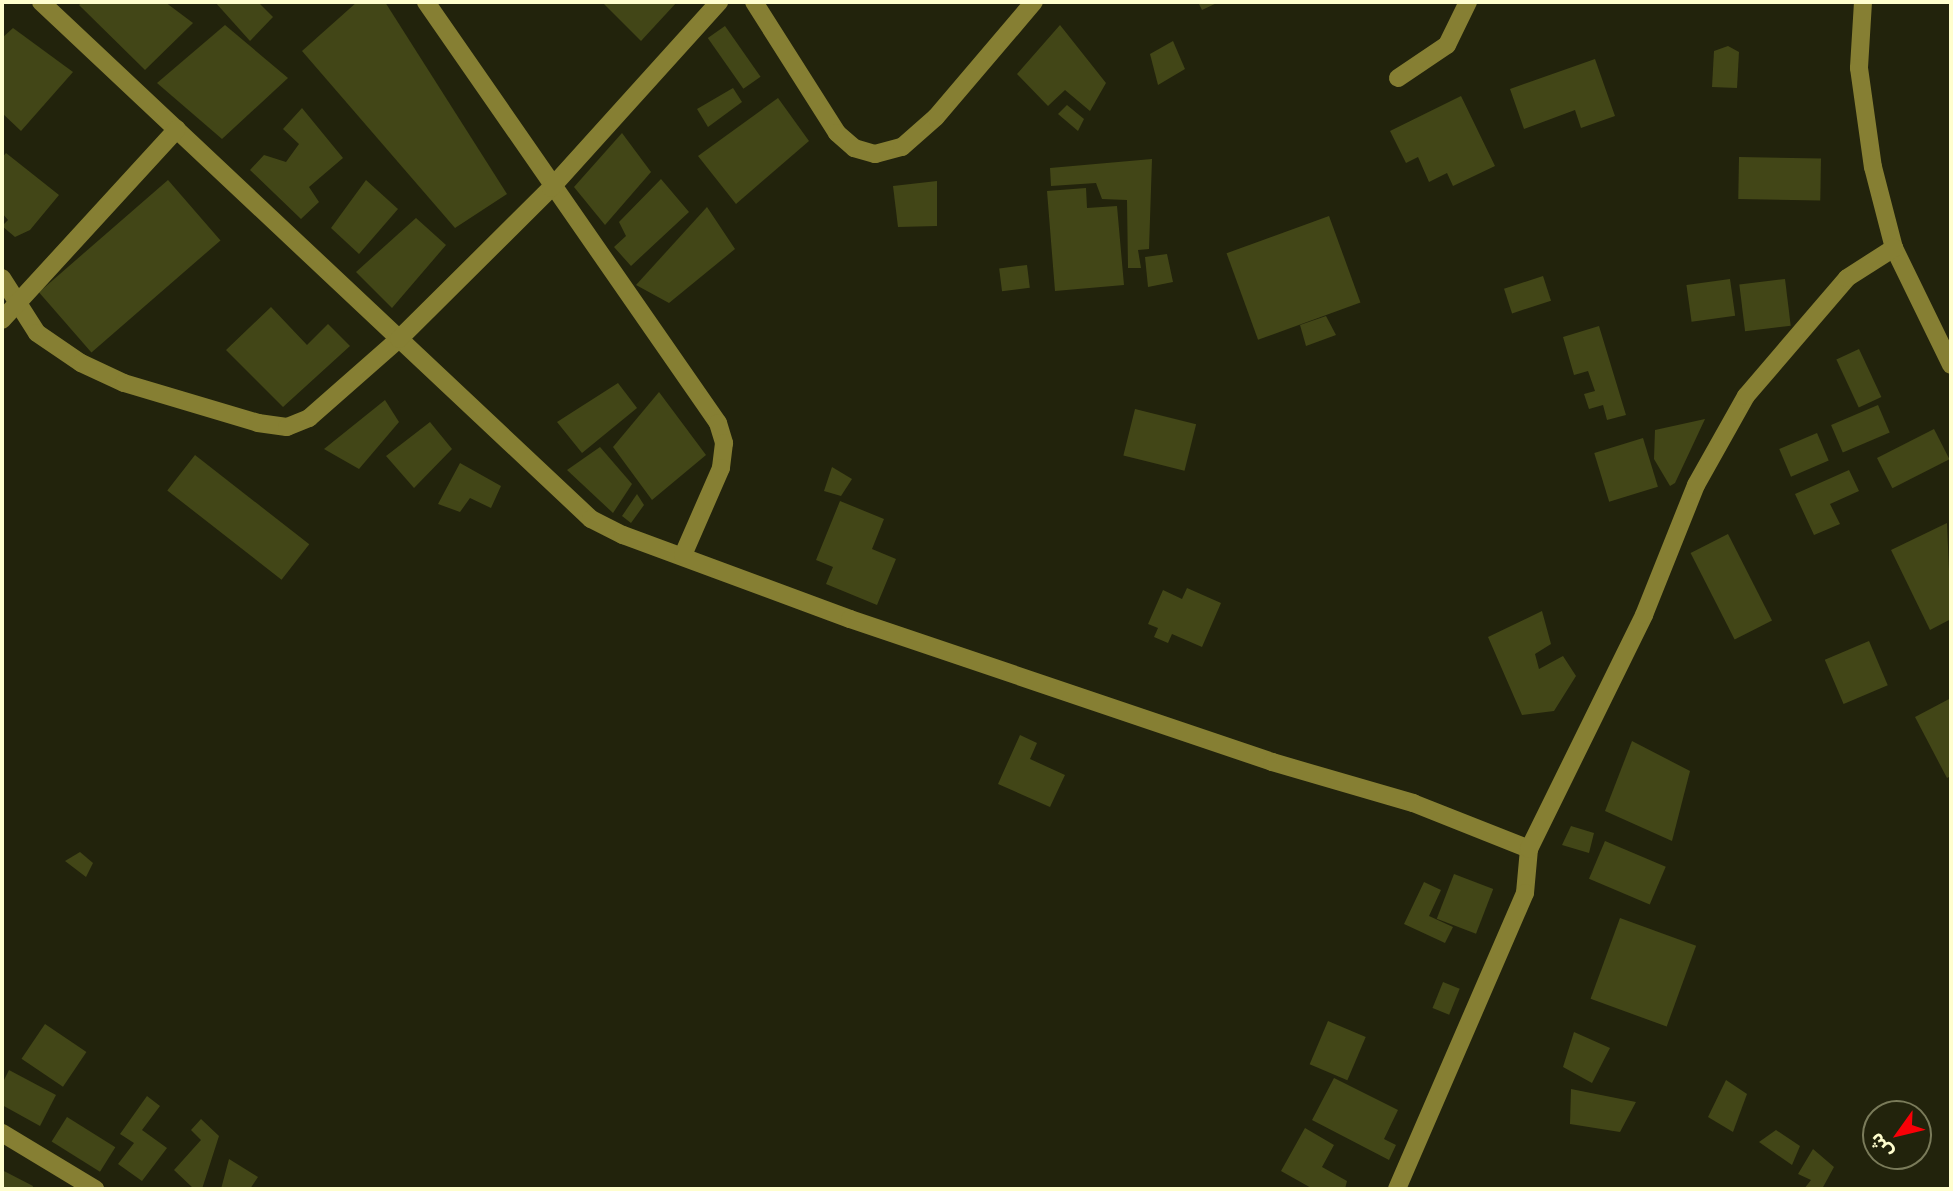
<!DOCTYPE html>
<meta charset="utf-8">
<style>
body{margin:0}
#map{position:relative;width:1953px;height:1191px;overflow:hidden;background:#22230c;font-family:Signika,"Noto Sans Arabic",sans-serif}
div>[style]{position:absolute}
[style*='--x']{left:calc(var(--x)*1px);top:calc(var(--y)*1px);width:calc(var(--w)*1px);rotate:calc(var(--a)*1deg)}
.building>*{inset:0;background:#424617;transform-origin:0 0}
.minor>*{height:18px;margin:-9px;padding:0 9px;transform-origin:9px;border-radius:9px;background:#867f33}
span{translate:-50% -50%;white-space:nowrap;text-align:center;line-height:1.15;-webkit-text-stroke:5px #22230c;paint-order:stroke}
.frame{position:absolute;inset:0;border:4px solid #fffece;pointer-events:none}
.north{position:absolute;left:1862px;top:1100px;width:70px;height:70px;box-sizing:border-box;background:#22230c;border:2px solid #7a7b5a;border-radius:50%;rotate:236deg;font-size:19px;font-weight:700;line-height:28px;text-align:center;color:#fffece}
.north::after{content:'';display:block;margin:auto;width:24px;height:32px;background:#f90007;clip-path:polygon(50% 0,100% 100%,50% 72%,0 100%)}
</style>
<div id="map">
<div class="building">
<i style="clip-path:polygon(83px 2px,165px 2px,193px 23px,145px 70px,79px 5px)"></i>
<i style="clip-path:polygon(215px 2px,258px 2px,273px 17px,250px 41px)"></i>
<i style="clip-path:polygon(357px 2px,385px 2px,507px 194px,455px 228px,302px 51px)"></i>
<i style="clip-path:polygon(602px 2px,677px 2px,641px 41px)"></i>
<i style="clip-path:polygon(1198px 2px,1219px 2px,1202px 10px)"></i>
<i style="clip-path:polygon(225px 25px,288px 78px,222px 139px,157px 83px)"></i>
<i style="clip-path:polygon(1060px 25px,1106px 83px,1090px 111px,1065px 90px,1048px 106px,1017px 74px)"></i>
<i style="left:725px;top:26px;width:62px;height:21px;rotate:55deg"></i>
<i style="clip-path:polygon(13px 28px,73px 72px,21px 131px,2px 113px,2px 38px)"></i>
<i style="clip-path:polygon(1173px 41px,1185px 69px,1158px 85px,1150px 54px)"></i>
<i style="clip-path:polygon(1728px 46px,1739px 52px,1737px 88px,1712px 87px,1714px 51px)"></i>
<i style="clip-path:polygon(1595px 59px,1615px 116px,1581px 128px,1575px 110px,1524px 129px,1510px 89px)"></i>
<i style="clip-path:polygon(733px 88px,742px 102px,708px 127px,697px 109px)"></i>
<i style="clip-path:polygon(1461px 96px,1495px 166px,1453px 186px,1447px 173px,1429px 182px,1418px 157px,1406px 163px,1390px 131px)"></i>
<i style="clip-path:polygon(778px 98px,809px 141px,736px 204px,698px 156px)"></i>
<i style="clip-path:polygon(1067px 105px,1084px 119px,1078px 131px,1058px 114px)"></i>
<i style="clip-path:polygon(302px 108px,343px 158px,309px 187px,319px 202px,301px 219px,250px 170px,264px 155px,286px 162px,299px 144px,283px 129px)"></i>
<i style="clip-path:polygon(622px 133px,651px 172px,605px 225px,574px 187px)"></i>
<i style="clip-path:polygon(6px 153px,59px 195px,30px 230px,15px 237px,2px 226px,8px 220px,2px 213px,2px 158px)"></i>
<i style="left:1739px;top:157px;width:82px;height:42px;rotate:1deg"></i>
<i style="clip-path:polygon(1152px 159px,1149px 249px,1138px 250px,1141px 268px,1128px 268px,1127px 200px,1102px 199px,1096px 183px,1051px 186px,1050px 168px)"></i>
<i style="clip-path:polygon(661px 179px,689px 212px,631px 266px,614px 247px,626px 236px,619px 222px)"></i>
<i style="left:168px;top:180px;width:80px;height:171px;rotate:49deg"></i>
<i style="clip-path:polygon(366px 180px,398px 209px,359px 254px,331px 228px)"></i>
<i style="clip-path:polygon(937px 181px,937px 226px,898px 227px,893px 186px)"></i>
<i style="clip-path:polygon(1086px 188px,1087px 208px,1117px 206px,1124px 285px,1055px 291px,1047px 191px)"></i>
<i style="clip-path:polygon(707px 207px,735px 249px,669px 303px,636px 285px)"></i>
<i style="left:1329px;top:216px;width:92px;height:109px;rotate:70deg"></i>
<i style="clip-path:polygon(416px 218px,446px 245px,392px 308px,356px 272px)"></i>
<i style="clip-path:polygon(1167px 254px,1173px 282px,1148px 287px,1145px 257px)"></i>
<i style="left:1027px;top:265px;width:23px;height:28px;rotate:83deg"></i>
<i style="left:1543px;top:276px;width:26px;height:41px;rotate:72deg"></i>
<i style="left:1730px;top:279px;width:37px;height:44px;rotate:82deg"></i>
<i style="left:1785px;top:279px;width:47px;height:46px;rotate:83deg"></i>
<i style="clip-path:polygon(271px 307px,307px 345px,328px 324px,350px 346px,283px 407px,226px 350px)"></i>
<i style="clip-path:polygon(1326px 316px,1336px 335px,1306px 346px,1300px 325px)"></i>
<i style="clip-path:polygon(1599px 326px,1626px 415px,1607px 420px,1603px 405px,1589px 409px,1584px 394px,1595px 391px,1588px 371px,1574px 375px,1563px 337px)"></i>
<i style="left:1859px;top:349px;width:53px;height:25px;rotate:65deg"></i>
<i style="clip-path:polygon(618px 383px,637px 408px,582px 453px,557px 422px)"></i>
<i style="clip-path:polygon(659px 392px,706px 455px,652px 500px,613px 447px)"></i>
<i style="clip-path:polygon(385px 400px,399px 422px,359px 469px,324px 449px)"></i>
<i style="left:1878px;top:405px;width:30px;height:51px;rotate:67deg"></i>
<i style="left:1135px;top:409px;width:63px;height:48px;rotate:14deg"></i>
<i style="clip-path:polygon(1705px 419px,1675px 483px,1670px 486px,1654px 459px,1655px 430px)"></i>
<i style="clip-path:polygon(430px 422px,452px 449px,414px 488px,386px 456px)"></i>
<i style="left:1934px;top:429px;width:34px;height:64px;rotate:63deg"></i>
<i style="left:1817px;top:433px;width:30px;height:41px;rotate:67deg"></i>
<i style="left:1643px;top:438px;width:51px;height:51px;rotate:73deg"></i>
<i style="clip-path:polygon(600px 447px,632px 484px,613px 513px,567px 470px)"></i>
<i style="left:195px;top:455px;width:145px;height:45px;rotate:38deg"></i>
<i style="clip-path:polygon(460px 463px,501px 486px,491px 508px,470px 498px,460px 512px,438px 504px)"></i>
<i style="clip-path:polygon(832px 467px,852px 479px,841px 496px,824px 491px)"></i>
<i style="clip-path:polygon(1849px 470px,1859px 491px,1830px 504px,1840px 524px,1814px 535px,1795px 494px)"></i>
<i style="clip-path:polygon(637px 494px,644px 505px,631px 523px,622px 516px)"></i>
<i style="clip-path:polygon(840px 501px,884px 519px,872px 549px,896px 559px,877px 605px,826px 584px,833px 567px,816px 560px)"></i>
<i style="clip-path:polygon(1947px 523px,1951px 619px,1930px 630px,1891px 550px)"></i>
<i style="left:1728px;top:534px;width:97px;height:42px;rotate:63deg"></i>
<i style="clip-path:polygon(1187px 588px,1221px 603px,1202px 647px,1172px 634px,1168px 643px,1154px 637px,1158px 628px,1148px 624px,1163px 590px,1182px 599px)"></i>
<i style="clip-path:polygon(1542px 611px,1551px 644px,1535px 654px,1539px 669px,1563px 656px,1576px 676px,1554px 711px,1522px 715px,1488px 637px)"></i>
<i style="left:1869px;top:641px;width:48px;height:48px;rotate:67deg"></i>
<i style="clip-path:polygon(1951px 698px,1951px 776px,1947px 778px,1915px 717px)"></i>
<i style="clip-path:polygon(1020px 735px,1037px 743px,1030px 759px,1065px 775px,1050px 807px,998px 784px)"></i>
<i style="clip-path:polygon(1632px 741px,1690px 771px,1672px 841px,1605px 811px)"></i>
<i style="clip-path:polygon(1571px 826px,1594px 833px,1589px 853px,1562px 845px)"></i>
<i style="left:1605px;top:841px;width:66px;height:41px;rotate:23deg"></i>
<i style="clip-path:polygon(80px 852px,93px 863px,86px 877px,65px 861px)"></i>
<i style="left:1454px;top:874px;width:42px;height:48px;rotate:21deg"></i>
<i style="clip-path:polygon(1424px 882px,1441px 890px,1429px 916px,1453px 927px,1445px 943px,1404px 924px)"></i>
<i style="left:1620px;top:918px;width:81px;height:86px;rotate:20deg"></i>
<i style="left:1443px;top:982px;width:18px;height:28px;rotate:22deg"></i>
<i style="left:1328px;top:1021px;width:41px;height:47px;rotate:23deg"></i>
<i style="left:45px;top:1024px;width:50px;height:42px;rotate:34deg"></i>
<i style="clip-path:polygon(1574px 1032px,1610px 1048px,1592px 1083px,1563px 1067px)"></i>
<i style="clip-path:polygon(9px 1070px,56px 1095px,40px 1126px,2px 1105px,2px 1084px)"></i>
<i style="clip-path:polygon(1334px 1078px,1398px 1110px,1384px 1139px,1396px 1145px,1389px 1160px,1312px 1120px)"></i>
<i style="clip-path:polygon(1726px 1080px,1747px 1094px,1733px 1132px,1708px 1117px)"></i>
<i style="clip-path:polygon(1571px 1089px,1636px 1102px,1620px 1132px,1570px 1124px)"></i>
<i style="clip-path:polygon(147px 1096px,160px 1106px,142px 1130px,167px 1148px,142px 1181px,118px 1164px,134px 1143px,120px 1134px)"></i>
<i style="left:67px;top:1117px;width:57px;height:29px;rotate:32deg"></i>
<i style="clip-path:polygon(201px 1119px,219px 1136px,202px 1189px,194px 1189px,174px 1170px,201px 1140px,191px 1130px)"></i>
<i style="clip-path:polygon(1305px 1128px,1334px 1145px,1322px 1167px,1347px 1181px,1345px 1189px,1313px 1189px,1281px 1171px)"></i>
<i style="clip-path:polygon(1776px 1130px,1800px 1146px,1792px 1165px,1759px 1142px)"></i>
<i style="clip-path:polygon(1813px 1149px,1834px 1167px,1822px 1189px,1804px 1189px,1811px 1180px,1798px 1174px)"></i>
<i style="clip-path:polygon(229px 1159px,258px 1177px,250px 1189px,221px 1189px)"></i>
<i style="clip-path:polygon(2px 1170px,33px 1186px,32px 1189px,2px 1189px)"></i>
</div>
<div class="minor">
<i style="--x:41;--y:2;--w:755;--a:43.23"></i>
<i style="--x:591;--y:519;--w:36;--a:27"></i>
<i style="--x:623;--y:535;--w:242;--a:20.3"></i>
<i style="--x:850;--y:619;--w:446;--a:18.7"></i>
<i style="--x:1272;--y:762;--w:147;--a:16.2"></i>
<i style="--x:1413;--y:803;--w:125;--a:21.6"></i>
<i style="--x:1529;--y:849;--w:44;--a:95.2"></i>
<i style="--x:1525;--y:893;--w:322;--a:113.4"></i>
<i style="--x:426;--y:2;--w:512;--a:55.26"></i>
<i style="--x:718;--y:423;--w:21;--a:73"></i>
<i style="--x:724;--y:443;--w:25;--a:97"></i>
<i style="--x:721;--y:468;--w:95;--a:113.6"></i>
<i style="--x:754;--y:2;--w:155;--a:57.6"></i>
<i style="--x:837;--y:133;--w:23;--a:41"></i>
<i style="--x:854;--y:148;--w:22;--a:16"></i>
<i style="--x:875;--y:154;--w:28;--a:-15"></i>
<i style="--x:902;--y:147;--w:45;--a:-41.4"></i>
<i style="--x:936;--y:117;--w:151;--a:-49.6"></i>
<i style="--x:1863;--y:2;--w:66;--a:93.5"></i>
<i style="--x:1859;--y:68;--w:100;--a:82"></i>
<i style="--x:1873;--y:167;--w:84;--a:75.5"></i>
<i style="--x:1894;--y:248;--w:130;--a:64"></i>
<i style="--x:1398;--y:78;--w:59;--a:-34"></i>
<i style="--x:1447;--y:45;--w:48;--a:-64"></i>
<i style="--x:2;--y:278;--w:65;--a:57.5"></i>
<i style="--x:37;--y:333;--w:53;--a:34.3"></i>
<i style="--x:81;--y:363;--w:47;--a:24.9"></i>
<i style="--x:124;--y:383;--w:140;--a:16.6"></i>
<i style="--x:258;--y:423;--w:29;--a:8"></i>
<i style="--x:287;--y:427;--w:24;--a:-22"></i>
<i style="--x:309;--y:418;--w:120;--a:-41.3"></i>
<i style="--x:399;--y:339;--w:214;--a:-44.8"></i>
<i style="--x:551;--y:188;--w:251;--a:-47.9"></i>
<i style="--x:2;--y:320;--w:259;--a:-47.5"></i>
<i style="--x:1529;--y:849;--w:261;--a:-63.8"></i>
<i style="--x:1644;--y:615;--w:140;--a:-68.2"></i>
<i style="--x:1696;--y:485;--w:102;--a:-60.7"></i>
<i style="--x:1746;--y:396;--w:155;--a:-49.4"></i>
<i style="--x:1847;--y:278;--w:56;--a:-32.6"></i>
<i style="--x:2;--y:1133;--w:109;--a:31.1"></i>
</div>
<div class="frame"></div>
<div class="north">ش</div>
</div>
